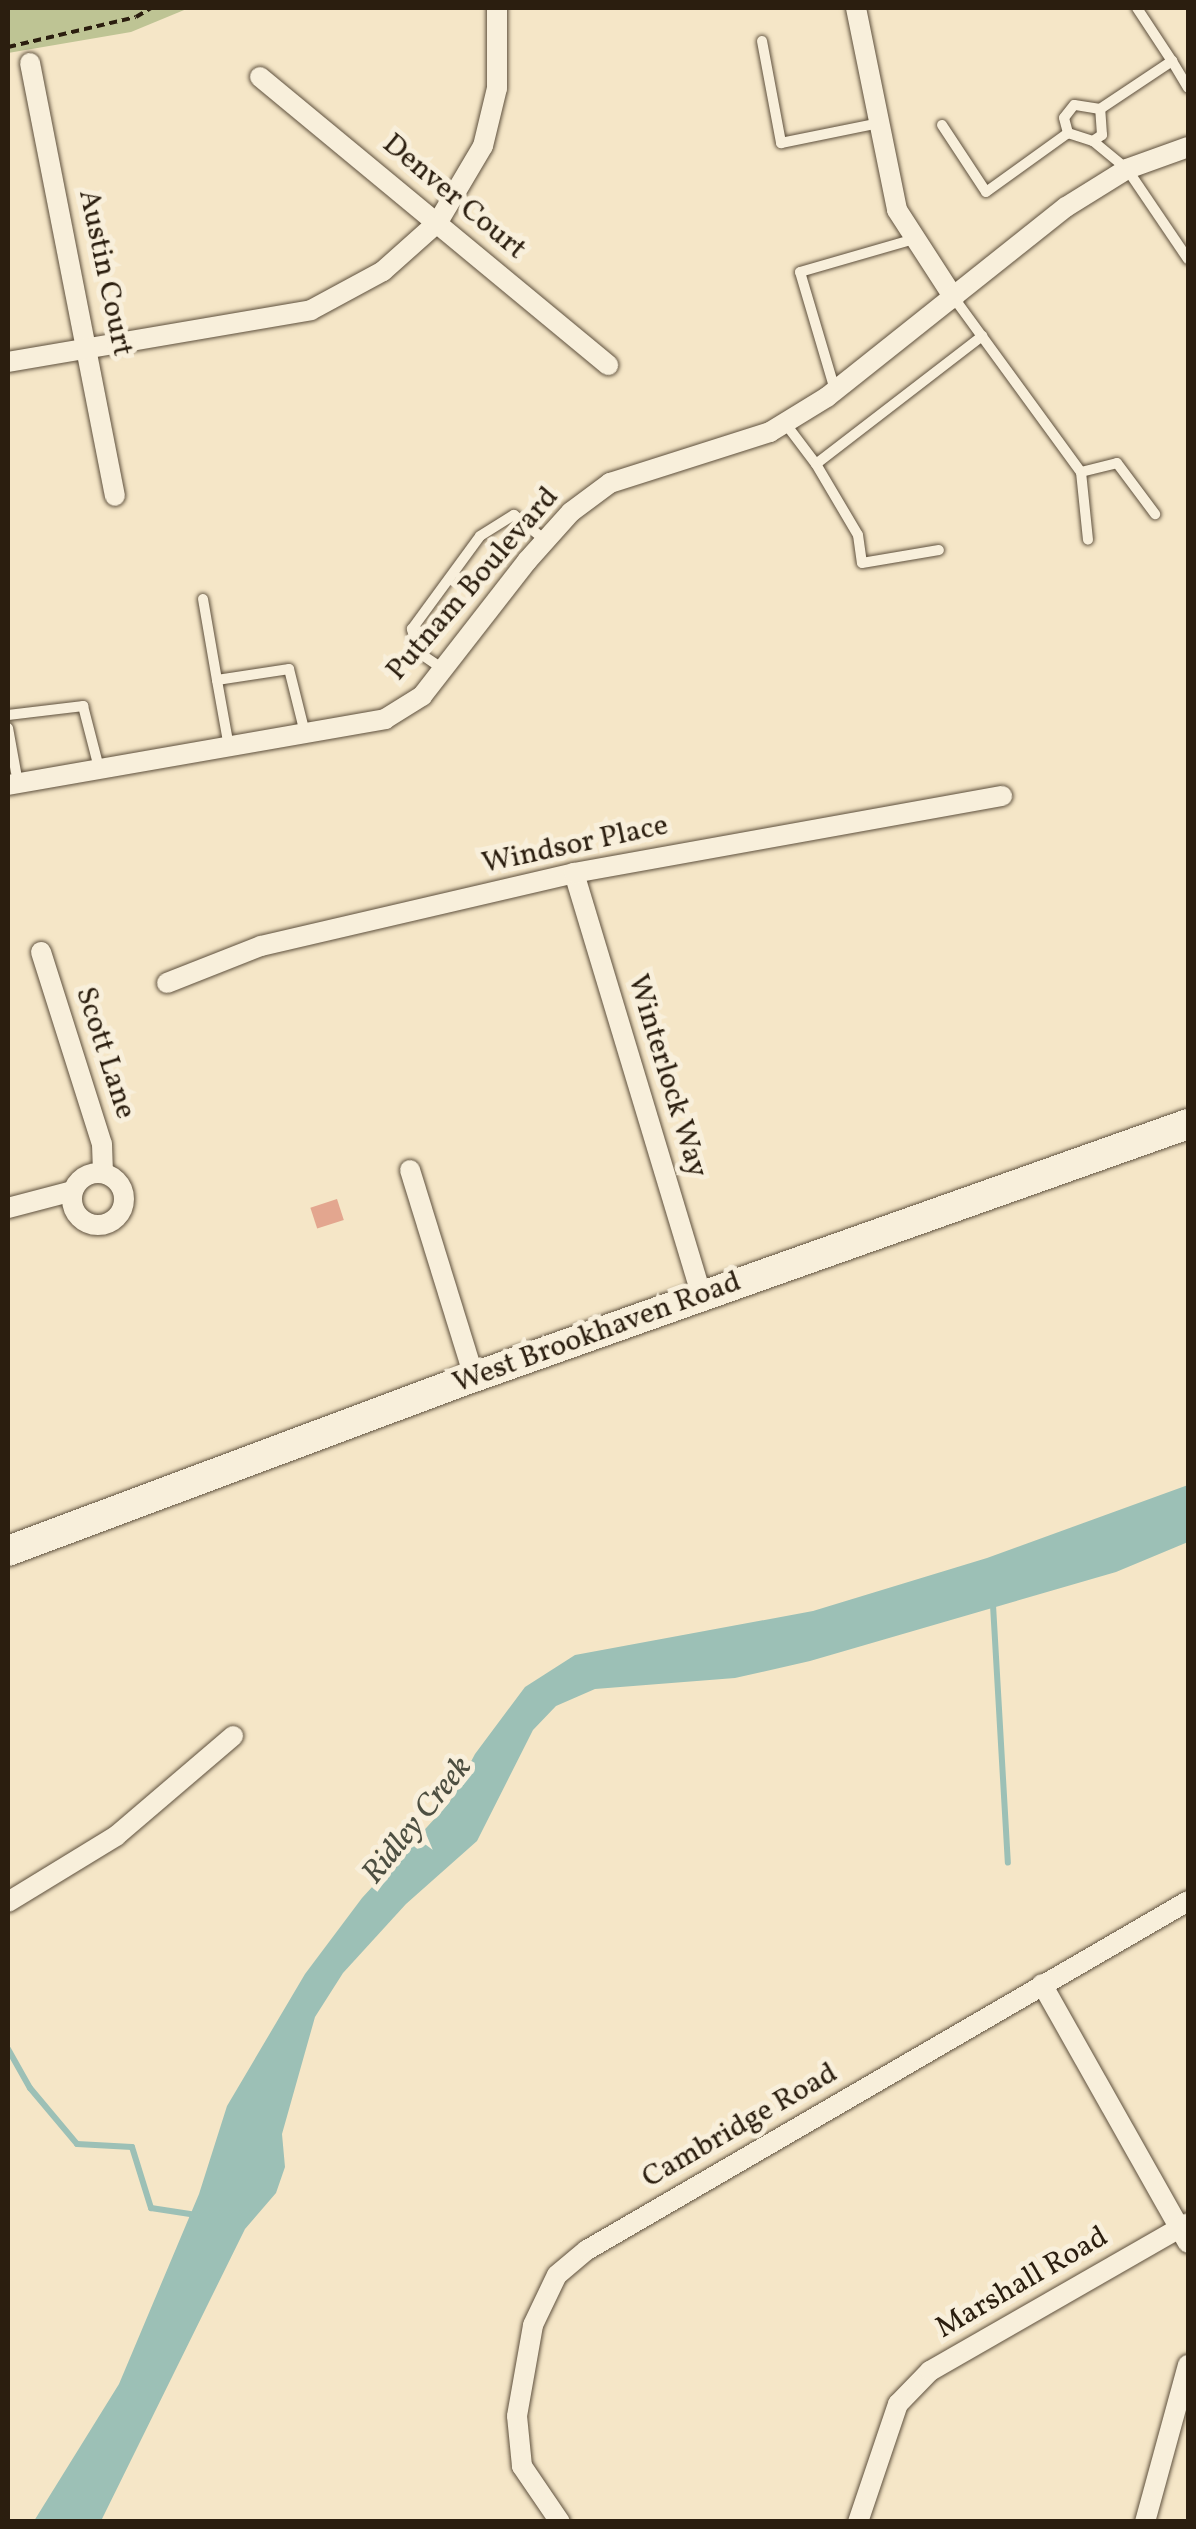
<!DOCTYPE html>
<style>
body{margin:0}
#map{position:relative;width:1196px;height:2529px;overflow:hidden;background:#f5e6c7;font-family:Vollkorn,serif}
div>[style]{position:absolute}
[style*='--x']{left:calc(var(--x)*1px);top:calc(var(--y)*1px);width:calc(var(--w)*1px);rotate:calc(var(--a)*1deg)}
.green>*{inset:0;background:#bec494}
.water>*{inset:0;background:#9cc0b6}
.stream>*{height:6px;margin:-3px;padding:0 3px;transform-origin:3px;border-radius:3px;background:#9cc0b6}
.building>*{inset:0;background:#e3a68f;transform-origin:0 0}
.path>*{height:4px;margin-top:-2px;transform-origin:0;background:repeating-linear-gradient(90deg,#2b1e0f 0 8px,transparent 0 13px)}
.roads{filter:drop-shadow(0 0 2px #5e503d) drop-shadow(0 0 2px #5e503d)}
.lane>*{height:10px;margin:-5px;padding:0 5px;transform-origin:5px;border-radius:5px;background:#f8efdb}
.street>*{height:20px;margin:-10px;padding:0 10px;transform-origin:10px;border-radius:10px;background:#f8efdb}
.street>.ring{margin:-10px;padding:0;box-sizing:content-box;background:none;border:20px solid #f8efdb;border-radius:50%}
.secondary>*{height:30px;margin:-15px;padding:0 15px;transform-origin:15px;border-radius:15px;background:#f8efdb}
span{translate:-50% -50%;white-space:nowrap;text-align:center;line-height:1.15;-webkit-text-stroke:10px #f8efdb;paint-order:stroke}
.street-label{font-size:30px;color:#2b1e0f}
.water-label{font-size:32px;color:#4d4f41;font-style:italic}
.frame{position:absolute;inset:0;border:10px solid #2b1e0f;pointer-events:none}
</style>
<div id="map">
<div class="green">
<i style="clip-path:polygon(8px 8px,189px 8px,131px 32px,8px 53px)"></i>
</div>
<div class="water">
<i style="clip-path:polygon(1188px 1485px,1188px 1542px,1116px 1572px,810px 1661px,735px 1678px,595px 1689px,556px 1706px,533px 1730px,477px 1841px,406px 1904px,343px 1973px,315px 2017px,282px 2134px,285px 2167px,276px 2193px,245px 2229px,101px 2521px,34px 2521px,119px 2384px,199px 2194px,227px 2106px,305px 1974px,362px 1898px,449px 1803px,475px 1754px,525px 1687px,575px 1655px,813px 1611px,987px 1558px)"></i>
</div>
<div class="stream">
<i style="--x:993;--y:1605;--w:258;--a:86.7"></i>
<i style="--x:8;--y:2049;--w:45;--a:60.6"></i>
<i style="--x:30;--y:2088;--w:73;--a:50"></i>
<i style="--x:77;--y:2144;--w:55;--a:3.1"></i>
<i style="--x:132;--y:2147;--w:64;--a:72.7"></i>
<i style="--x:151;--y:2208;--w:46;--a:8.8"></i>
</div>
<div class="building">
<i style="left:337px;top:1199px;width:22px;height:28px;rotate:72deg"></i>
</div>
<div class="path">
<i style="--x:8;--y:47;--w:131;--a:-13.2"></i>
<i style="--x:136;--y:17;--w:17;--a:-31"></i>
</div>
<div class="roads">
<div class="lane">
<i style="--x:1137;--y:8;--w:64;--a:56.6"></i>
<i style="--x:762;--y:41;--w:104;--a:79.4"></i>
<i style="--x:781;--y:143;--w:100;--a:-11.5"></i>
<i style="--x:1100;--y:109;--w:87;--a:-33.7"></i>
<i style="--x:1172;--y:61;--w:31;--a:59"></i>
<i style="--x:942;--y:125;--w:80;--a:56.7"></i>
<i style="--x:986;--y:192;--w:101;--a:-35.7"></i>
<i style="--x:1093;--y:141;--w:11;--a:-34"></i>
<i style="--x:1102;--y:135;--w:26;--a:-94"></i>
<i style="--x:1100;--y:109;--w:26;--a:-171"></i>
<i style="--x:1074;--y:105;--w:16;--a:128"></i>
<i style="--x:1064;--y:118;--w:16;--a:75"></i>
<i style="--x:1068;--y:133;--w:26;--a:18"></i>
<i style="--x:1093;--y:141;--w:44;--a:39.5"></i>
<i style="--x:1127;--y:169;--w:109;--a:55.9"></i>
<i style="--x:954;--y:298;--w:215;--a:53.9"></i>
<i style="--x:1081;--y:472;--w:68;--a:84.1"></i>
<i style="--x:835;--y:390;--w:123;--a:-106.5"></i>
<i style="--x:800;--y:272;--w:119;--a:-16.1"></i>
<i style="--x:785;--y:423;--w:51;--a:52.9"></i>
<i style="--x:816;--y:464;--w:210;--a:-37.6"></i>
<i style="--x:816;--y:464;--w:82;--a:59.4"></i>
<i style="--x:858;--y:535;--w:28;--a:82"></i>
<i style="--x:862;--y:563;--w:78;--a:-9.6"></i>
<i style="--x:1081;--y:472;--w:37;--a:-14"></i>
<i style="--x:1117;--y:463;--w:64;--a:53.3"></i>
<i style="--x:203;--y:599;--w:82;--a:80.2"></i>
<i style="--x:443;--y:669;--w:30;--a:-146"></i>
<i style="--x:418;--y:652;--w:24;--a:-105"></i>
<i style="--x:412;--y:629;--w:115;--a:-53.8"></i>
<i style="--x:480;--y:536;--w:40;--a:-32"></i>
<i style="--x:514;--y:515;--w:40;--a:39"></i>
<i style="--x:8;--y:715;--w:76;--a:-6.8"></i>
<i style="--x:83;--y:706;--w:64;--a:75.5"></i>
<i style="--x:8;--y:728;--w:56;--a:79.7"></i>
<i style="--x:229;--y:747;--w:68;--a:-100.2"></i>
<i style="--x:217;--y:680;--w:73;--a:-8.7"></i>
<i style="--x:289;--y:669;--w:66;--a:76"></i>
</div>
<div class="street">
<i style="--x:856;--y:8;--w:206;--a:78.5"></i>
<i style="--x:897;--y:210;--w:105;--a:57.1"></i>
<i style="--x:30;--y:63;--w:441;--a:78.9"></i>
<i style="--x:260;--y:77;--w:452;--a:39.6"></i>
<i style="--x:8;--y:362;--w:307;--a:-9.7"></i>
<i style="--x:311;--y:310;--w:82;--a:-28.4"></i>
<i style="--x:383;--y:271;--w:74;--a:-41.7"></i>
<i style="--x:438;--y:222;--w:88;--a:-59.4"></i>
<i style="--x:483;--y:146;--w:60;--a:-76.4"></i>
<i style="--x:497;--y:88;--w:80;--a:-90"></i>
<i style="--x:8;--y:785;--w:383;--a:-9.9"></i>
<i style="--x:385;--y:719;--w:44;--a:-31.9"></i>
<i style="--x:422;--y:696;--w:171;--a:-52.1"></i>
<i style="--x:527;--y:561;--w:66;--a:-48.1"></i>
<i style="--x:571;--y:512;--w:49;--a:-36.6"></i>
<i style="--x:610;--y:483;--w:168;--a:-17.7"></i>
<i style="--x:770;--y:432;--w:67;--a:-31.6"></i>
<i style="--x:827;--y:397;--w:305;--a:-38.5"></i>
<i style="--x:1066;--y:207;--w:72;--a:-31.9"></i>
<i style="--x:1127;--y:169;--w:65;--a:-19.8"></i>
<i style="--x:574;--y:873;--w:442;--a:73.2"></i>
<i style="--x:41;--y:952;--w:201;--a:72.4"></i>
<i style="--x:102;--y:1144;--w:29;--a:88"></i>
<i style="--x:167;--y:983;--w:101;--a:-21.5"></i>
<i style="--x:261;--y:946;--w:321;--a:-13.1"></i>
<i style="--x:574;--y:873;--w:435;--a:-10.2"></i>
<i style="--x:410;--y:1170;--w:217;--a:72.8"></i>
<i class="ring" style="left:72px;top:1173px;width:32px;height:32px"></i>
<i style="--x:8;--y:1208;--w:67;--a:-14.7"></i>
<i style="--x:8;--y:1902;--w:127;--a:-31.4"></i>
<i style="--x:116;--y:1836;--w:154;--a:-40.5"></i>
<i style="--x:1042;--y:1984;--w:297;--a:60.6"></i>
<i style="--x:560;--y:2522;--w:68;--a:-124.2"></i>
<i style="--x:522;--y:2466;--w:50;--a:-95.7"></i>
<i style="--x:517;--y:2416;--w:92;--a:-80"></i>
<i style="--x:533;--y:2325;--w:55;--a:-64.4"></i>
<i style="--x:557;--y:2275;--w:39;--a:-40"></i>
<i style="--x:587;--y:2250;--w:695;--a:-30.14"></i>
<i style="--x:858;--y:2522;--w:125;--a:-71.3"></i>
<i style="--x:898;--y:2404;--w:46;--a:-45.9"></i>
<i style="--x:930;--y:2371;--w:297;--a:-29.8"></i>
<i style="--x:1145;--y:2522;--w:163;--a:-74.7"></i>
</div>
<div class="secondary">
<i style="--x:8;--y:1551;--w:497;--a:-20.5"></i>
<i style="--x:474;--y:1377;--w:757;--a:-19.51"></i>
</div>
</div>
<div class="street-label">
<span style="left:454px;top:197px;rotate:40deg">Denver Court</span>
<span style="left:105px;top:273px;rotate:78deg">Austin Court</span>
<span style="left:473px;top:584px;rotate:-49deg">Putnam Boulevard</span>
<span style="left:575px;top:845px;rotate:-12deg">Windsor Place</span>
<span style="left:105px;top:1053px;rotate:72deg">Scott Lane</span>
<span style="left:667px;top:1076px;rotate:73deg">Winterlock Way</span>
<span style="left:597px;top:1333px;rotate:-20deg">West Brookhaven Road</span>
<span style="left:740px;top:2126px;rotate:-30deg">Cambridge Road</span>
<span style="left:1022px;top:2283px;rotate:-30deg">Marshall Road</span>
</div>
<div class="water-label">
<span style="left:418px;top:1821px;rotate:-51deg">Ridley Creek</span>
</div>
<div class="frame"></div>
</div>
